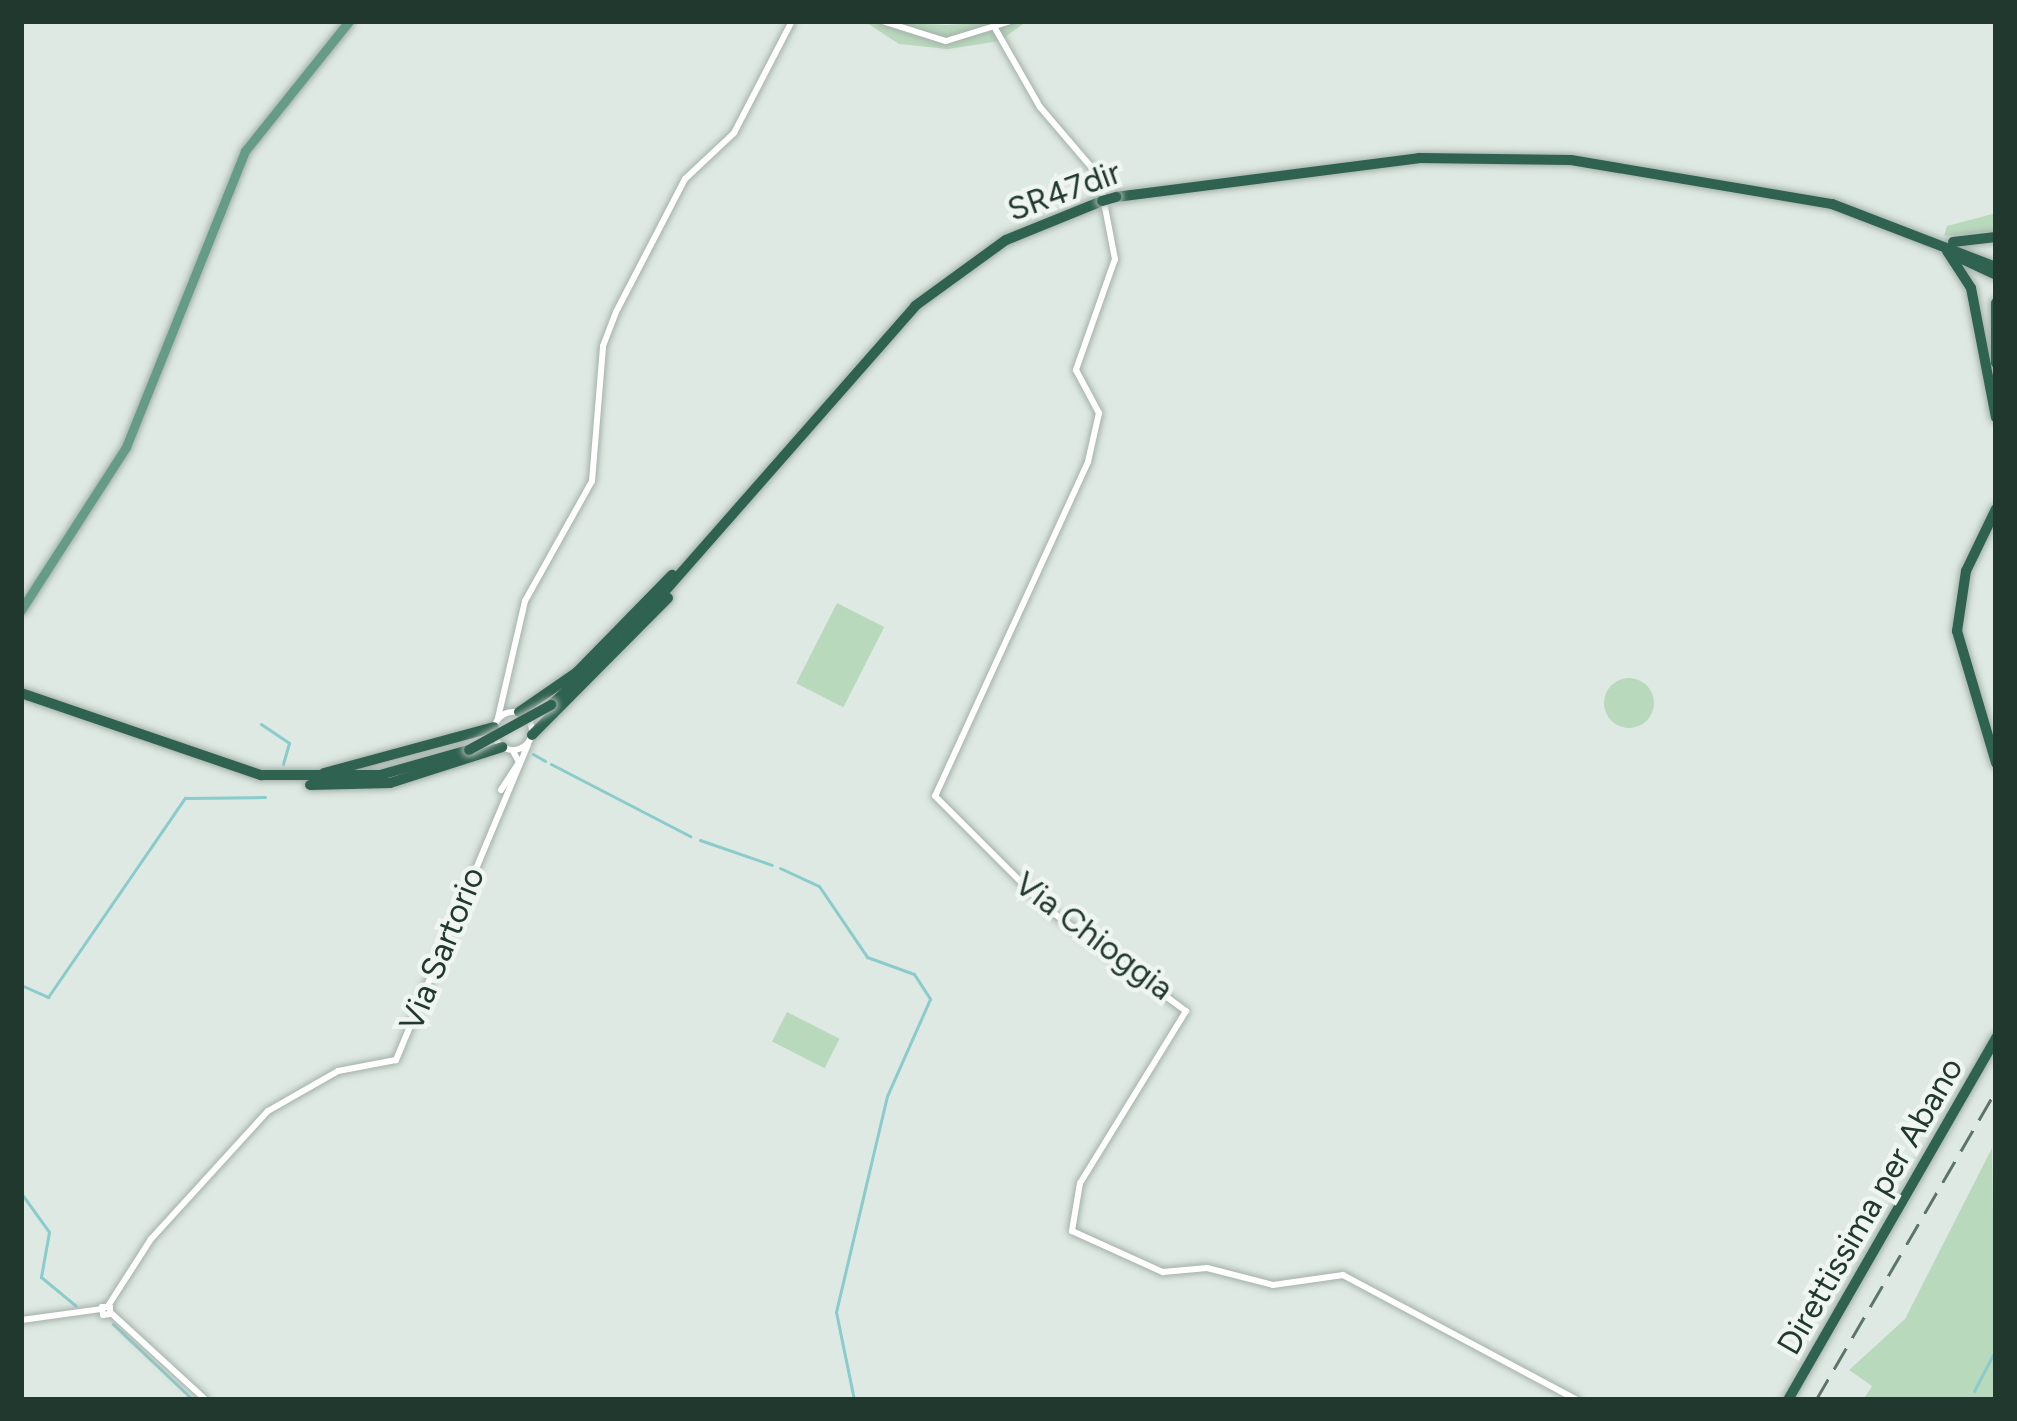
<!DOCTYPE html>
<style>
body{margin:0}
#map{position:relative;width:2017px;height:1421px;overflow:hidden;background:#dfe9e3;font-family:Figtree,sans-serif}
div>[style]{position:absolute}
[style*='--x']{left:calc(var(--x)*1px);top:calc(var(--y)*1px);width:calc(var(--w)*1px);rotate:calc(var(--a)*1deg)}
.green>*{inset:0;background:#b9d9bd;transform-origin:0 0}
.round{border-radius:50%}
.stream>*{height:3px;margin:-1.5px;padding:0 1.5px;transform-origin:1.5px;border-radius:1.5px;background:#8acbcb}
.roads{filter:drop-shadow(0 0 3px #a2b0a9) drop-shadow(0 0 3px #a2b0a9)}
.minor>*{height:6px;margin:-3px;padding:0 3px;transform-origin:3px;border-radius:3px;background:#fff}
.minor>.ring{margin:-3px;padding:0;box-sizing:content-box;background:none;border:6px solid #fff;border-radius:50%}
.major>*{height:9px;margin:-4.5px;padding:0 4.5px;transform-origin:4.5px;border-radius:4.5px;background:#669c86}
.highway>*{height:10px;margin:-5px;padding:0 5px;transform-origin:5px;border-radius:5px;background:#2f6250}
.rail>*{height:3px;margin-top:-1.5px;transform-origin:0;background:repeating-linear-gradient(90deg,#5c746a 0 24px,transparent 0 36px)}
.bridges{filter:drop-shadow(0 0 3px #bcc3c0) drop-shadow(0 0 3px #bcc3c0)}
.highway-bridge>*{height:10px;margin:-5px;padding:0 5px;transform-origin:5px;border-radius:5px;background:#2f6250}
span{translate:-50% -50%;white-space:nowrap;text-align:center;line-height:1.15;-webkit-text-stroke:9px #eff6f2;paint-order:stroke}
.street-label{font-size:33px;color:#21382e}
.frame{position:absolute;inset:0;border:24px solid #21382e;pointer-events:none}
</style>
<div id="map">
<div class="green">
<i style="clip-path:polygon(864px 21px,946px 25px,1027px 21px,1000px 41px,948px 49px,899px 44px)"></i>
<i style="clip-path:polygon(1996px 213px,1996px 231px,1944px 236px,1947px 226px)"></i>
<i style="left:837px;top:603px;width:53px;height:90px;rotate:27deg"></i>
<i class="round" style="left:1604px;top:678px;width:50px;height:50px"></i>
<i style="left:787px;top:1012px;width:59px;height:33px;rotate:27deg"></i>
<i style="clip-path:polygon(1992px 1148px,1996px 1400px,1863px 1400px,1872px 1386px,1849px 1370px,1905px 1319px)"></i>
</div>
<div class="stream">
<i style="--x:261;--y:724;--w:34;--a:34"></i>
<i style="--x:289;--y:743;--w:22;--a:106"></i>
<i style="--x:533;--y:754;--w:14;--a:30"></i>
<i style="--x:551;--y:764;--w:157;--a:27.4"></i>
<i style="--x:700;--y:840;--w:76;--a:19.1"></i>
<i style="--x:780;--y:868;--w:43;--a:24.8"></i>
<i style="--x:819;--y:886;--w:86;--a:55.9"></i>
<i style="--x:867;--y:957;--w:50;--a:19.9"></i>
<i style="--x:914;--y:974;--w:30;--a:57"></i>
<i style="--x:930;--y:999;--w:106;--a:113.9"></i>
<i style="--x:887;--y:1096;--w:222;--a:103.3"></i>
<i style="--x:836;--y:1312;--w:90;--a:78.4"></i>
<i style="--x:21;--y:985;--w:30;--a:24"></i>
<i style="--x:48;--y:997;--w:242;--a:-55.5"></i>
<i style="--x:185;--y:798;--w:80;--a:-0.7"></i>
<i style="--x:21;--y:1193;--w:48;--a:54.3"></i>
<i style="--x:49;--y:1232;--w:46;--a:100.1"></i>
<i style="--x:41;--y:1277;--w:45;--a:39.6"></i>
<i style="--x:113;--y:1324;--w:110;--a:43.5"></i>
<i style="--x:1974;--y:1391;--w:47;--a:-62.4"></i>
</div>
<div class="roads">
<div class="minor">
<i style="--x:882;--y:21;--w:67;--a:17.4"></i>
<i style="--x:946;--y:41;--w:68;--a:-17.1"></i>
<i style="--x:996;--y:30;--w:89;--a:60.3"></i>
<i style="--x:1040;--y:107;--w:91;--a:49.5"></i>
<i style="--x:1099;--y:176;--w:85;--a:79.1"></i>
<i style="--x:1115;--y:259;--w:118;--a:109.4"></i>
<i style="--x:1076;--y:370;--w:49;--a:61.9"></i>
<i style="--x:1099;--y:413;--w:50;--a:102.7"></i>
<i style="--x:1088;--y:462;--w:367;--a:114.6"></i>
<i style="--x:935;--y:796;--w:160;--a:45"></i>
<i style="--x:1048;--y:909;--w:172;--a:36.5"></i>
<i style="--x:1186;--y:1011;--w:202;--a:121.6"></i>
<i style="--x:1080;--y:1183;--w:49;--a:99.5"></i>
<i style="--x:1072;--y:1231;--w:100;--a:24.3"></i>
<i style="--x:1163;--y:1272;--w:44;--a:-5.2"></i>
<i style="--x:1207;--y:1268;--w:68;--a:14.4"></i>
<i style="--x:1273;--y:1285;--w:71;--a:-8.1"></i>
<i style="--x:1343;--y:1275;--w:265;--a:28.1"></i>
<i class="ring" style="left:494px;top:712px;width:32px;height:32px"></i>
<i style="--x:498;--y:718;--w:120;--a:-77"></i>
<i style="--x:525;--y:601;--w:137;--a:-60.8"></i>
<i style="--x:592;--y:481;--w:135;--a:-85.3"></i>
<i style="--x:603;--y:346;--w:36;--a:-69"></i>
<i style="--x:616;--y:312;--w:150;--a:-62.6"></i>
<i style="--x:685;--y:179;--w:67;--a:-43.2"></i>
<i style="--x:734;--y:133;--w:126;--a:-62.6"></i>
<i style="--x:501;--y:790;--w:33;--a:-57"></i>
<i style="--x:519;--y:762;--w:13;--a:-119"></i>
<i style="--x:108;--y:1306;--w:80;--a:-57.3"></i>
<i style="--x:151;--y:1239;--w:173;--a:-47.6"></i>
<i style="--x:268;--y:1111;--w:81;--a:-29.7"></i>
<i style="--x:338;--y:1071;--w:59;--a:-10.7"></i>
<i style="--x:396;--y:1060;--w:342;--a:-67.3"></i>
<i style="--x:102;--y:1307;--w:8;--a:0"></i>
<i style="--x:110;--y:1307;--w:7;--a:90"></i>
<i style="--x:110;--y:1314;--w:7;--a:172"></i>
<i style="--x:103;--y:1315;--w:8;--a:-97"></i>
<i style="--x:111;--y:1313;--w:129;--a:42.5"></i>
<i style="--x:21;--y:1320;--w:81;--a:-7.8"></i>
</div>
<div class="major">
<i style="--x:21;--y:610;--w:194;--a:-57.2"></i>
<i style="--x:126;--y:447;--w:319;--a:-68.1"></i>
<i style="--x:245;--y:151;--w:166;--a:-51.3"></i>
</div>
<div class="highway">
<i style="--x:1116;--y:197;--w:305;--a:-7.3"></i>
<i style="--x:1419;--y:158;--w:152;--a:0.8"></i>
<i style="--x:1571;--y:160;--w:265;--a:9.6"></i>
<i style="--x:1832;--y:204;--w:176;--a:21"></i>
<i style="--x:1953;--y:242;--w:43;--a:-6.6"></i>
<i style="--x:1947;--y:251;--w:44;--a:57"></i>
<i style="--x:1971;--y:288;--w:132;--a:79.1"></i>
<i style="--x:1962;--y:259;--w:38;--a:25"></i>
<i style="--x:1996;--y:303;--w:60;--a:90"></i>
<i style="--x:1996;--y:509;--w:69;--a:115.8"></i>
<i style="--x:1966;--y:571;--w:61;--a:98.5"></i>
<i style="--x:1957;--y:631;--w:138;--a:73.5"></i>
<i style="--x:21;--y:693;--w:254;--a:18.9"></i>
<i style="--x:261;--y:775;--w:119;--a:0"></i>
<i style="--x:380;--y:775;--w:92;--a:-15.7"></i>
<i style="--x:551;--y:705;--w:96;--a:-42.5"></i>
<i style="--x:622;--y:640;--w:444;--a:-48.7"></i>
<i style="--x:915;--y:306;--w:112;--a:-36"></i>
<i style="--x:1006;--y:240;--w:104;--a:-22.1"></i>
<i style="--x:519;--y:712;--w:70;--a:-34.6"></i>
<i style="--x:577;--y:672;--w:136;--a:-45.6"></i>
<i style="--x:532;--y:735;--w:193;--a:-45.2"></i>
<i style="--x:324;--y:773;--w:176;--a:-15.1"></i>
<i style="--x:310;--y:785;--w:80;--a:-1.4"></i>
<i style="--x:390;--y:783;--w:118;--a:-17.8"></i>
<i style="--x:1788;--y:1400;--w:418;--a:-60.1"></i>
</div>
</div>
<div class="rail">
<i style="--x:1816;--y:1400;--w:358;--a:-59.8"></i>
</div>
<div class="bridges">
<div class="highway-bridge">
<i style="--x:1102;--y:201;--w:15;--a:-16"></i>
<i style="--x:469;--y:750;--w:94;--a:-28.8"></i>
</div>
</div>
<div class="street-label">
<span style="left:1064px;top:191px;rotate:-20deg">SR47dir</span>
<span style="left:1094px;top:936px;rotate:37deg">Via Chioggia</span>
<span style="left:442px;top:949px;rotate:-68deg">Via Sartorio</span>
<span style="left:1870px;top:1206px;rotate:-60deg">Direttissima per Abano</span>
</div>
<div class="frame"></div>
</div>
